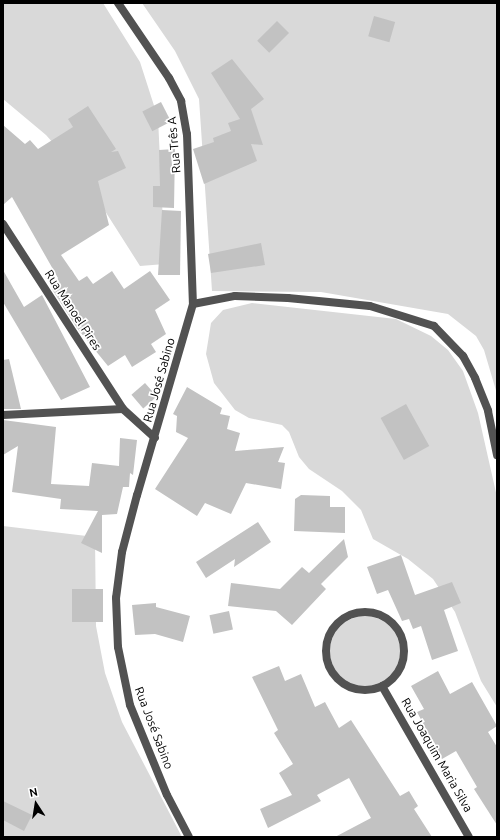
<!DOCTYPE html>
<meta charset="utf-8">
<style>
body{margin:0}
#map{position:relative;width:500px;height:840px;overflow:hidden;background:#fff;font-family:Ubuntu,sans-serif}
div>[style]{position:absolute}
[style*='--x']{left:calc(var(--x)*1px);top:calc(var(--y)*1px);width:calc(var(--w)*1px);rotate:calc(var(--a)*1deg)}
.green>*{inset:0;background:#d9d9d9}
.round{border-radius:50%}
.building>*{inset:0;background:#c2c2c2;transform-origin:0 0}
.minor>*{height:8px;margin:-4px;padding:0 4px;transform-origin:4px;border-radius:4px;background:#525252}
.minor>.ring{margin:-4px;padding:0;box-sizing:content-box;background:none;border:8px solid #525252;border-radius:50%}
span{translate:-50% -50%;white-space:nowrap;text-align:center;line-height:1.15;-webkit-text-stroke:3.5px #fff;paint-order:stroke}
.street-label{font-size:12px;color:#000}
.frame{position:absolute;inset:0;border:4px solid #000;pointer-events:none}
.north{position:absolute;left:16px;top:784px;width:40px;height:40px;-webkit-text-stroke:3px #fff;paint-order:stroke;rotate:348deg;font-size:11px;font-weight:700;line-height:16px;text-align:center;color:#000}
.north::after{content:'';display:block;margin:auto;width:14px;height:18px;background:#000;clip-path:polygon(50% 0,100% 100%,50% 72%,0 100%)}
</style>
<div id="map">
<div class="green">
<i style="clip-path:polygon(3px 3px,103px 3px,140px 62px,158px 118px,165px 264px,140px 266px,84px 178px,46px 135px,3px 99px)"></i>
<i style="clip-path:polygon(142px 3px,497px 3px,497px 394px,484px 350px,476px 336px,448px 314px,321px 292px,212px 291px,199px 99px,175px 51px)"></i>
<i style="clip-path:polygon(252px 303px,396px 319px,431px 336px,448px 350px,463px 371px,478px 413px,497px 497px,497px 707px,481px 681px,455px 612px,433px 579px,408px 559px,373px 539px,361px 510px,342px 491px,309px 469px,299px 457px,289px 432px,282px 425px,249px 418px,235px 410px,214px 383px,206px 354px,211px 323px,223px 310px)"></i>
<i style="clip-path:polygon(3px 526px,95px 537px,96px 626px,105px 673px,122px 722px,182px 837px,3px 837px)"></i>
<i class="round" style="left:330px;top:616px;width:70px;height:70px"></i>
</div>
<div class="building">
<i style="left:374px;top:16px;width:22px;height:21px;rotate:16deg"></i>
<i style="left:277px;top:21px;width:17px;height:28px;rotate:45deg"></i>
<i style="clip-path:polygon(232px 59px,264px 99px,251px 109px,263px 145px,251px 144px,257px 161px,204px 184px,193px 149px,214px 142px,213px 138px,231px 131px,228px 123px,240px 119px,211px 73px)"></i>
<i style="left:161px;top:102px;width:22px;height:21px;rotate:63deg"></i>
<i style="clip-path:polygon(88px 106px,116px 149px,111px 152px,118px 151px,126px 168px,98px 181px,109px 225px,61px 255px,79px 281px,87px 276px,93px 284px,112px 271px,124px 289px,150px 271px,170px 300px,155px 310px,166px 334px,151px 344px,156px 352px,132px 367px,125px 355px,108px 366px,77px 328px,52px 289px,58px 278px,12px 197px,3px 205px,3px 125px,25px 144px,30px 140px,38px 149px,73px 127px,68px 119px)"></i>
<i style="clip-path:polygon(175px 149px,174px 208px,153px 207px,153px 186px,160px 186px,159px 150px)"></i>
<i style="clip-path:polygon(162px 210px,181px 211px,180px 275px,158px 275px)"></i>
<i style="clip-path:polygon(261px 243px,265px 265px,211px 273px,208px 254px)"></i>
<i style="clip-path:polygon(3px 270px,24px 307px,42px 295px,90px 387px,61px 400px,3px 302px)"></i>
<i style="clip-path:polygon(9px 359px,21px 409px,3px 409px,3px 360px)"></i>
<i style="left:145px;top:383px;width:18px;height:18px;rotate:49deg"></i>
<i style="clip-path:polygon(187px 387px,222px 408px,220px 414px,230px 416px,227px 429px,240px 433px,235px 451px,284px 447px,278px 462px,285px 463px,281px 489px,246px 483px,231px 514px,205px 503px,197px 516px,155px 489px,188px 438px,176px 432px,177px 416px,173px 414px)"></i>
<i style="left:406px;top:404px;width:48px;height:29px;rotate:61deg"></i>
<i style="clip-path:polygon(3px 420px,56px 427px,51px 484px,89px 486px,92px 463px,119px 466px,120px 438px,137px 440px,133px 475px,130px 473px,129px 487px,123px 487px,117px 514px,102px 515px,102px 553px,81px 543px,98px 511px,60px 509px,61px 499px,12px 492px,18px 446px,3px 455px)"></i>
<i style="clip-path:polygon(301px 495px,330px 496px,330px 507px,345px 507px,345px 533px,294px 531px,295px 499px)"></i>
<i style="clip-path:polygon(258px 522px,271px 542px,234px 567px,235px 559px,206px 578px,196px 562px)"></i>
<i style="clip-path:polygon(344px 539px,348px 557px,321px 584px,326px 589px,292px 625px,276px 611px,228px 606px,231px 583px,280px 589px,302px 567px,309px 573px)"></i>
<i style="clip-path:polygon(401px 555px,415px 595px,452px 582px,461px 603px,444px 610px,458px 651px,432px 660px,421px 626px,413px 629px,409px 619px,402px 621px,388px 590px,377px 594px,367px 567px)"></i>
<i style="left:72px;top:589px;width:31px;height:33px"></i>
<i style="clip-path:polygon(156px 603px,156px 607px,190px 616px,183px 642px,155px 634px,135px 635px,132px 605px)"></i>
<i style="left:229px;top:611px;width:19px;height:20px;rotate:78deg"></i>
<i style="clip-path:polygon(279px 666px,285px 681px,301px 674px,315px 707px,325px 702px,339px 728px,351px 720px,400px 796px,409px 791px,418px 806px,414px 809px,432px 837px,335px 837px,371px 818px,349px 778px,317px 795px,321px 801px,268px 828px,260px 809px,292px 795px,279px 773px,293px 764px,274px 733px,278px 730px,252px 677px)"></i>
<i style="clip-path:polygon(438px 671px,450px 694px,472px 682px,497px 726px,488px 732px,497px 747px,497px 825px,474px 789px,477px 787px,456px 751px,442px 759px,417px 712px,424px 709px,411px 686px)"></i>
<i style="clip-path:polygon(3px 801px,32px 815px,24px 831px,3px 820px)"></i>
</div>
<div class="minor">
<i style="--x:118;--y:3;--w:91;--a:55.8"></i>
<i style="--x:169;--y:78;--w:26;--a:62"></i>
<i style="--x:181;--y:101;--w:34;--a:80"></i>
<i style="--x:187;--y:134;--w:170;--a:88"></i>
<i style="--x:193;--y:304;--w:199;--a:106.3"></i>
<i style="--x:137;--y:495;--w:59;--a:104.7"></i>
<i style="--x:122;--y:552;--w:46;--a:97.4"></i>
<i style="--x:116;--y:598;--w:49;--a:87.7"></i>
<i style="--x:118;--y:647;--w:59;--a:78.3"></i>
<i style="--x:130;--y:705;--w:97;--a:67.7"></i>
<i style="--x:167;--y:795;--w:47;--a:62.4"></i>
<i style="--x:3;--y:224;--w:221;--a:57"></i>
<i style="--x:193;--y:304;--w:43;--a:-10.8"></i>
<i style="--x:235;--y:296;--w:53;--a:2.2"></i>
<i style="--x:288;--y:298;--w:82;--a:5.6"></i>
<i style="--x:370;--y:306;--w:67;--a:17.4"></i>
<i style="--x:434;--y:326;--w:42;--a:46"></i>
<i style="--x:463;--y:356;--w:25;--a:61"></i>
<i style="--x:475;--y:378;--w:35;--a:68"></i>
<i style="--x:488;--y:411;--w:45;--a:78.4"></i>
<i style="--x:3;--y:415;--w:120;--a:-2.9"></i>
<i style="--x:123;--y:409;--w:43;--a:42.2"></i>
<i class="ring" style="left:326px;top:612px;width:70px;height:70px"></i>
<i style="--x:382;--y:686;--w:174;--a:60.1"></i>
</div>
<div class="street-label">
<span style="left:174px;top:145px;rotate:-95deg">Rua Três A</span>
<span style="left:73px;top:310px;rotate:57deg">Rua Manoel Pires</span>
<span style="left:159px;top:380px;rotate:-74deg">Rua José Sabino</span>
<span style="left:154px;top:728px;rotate:69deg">Rua José Sabino</span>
<span style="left:437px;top:755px;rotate:60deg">Rua Joaquim Maria Silva</span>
</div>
<div class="frame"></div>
<div class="north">N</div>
</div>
